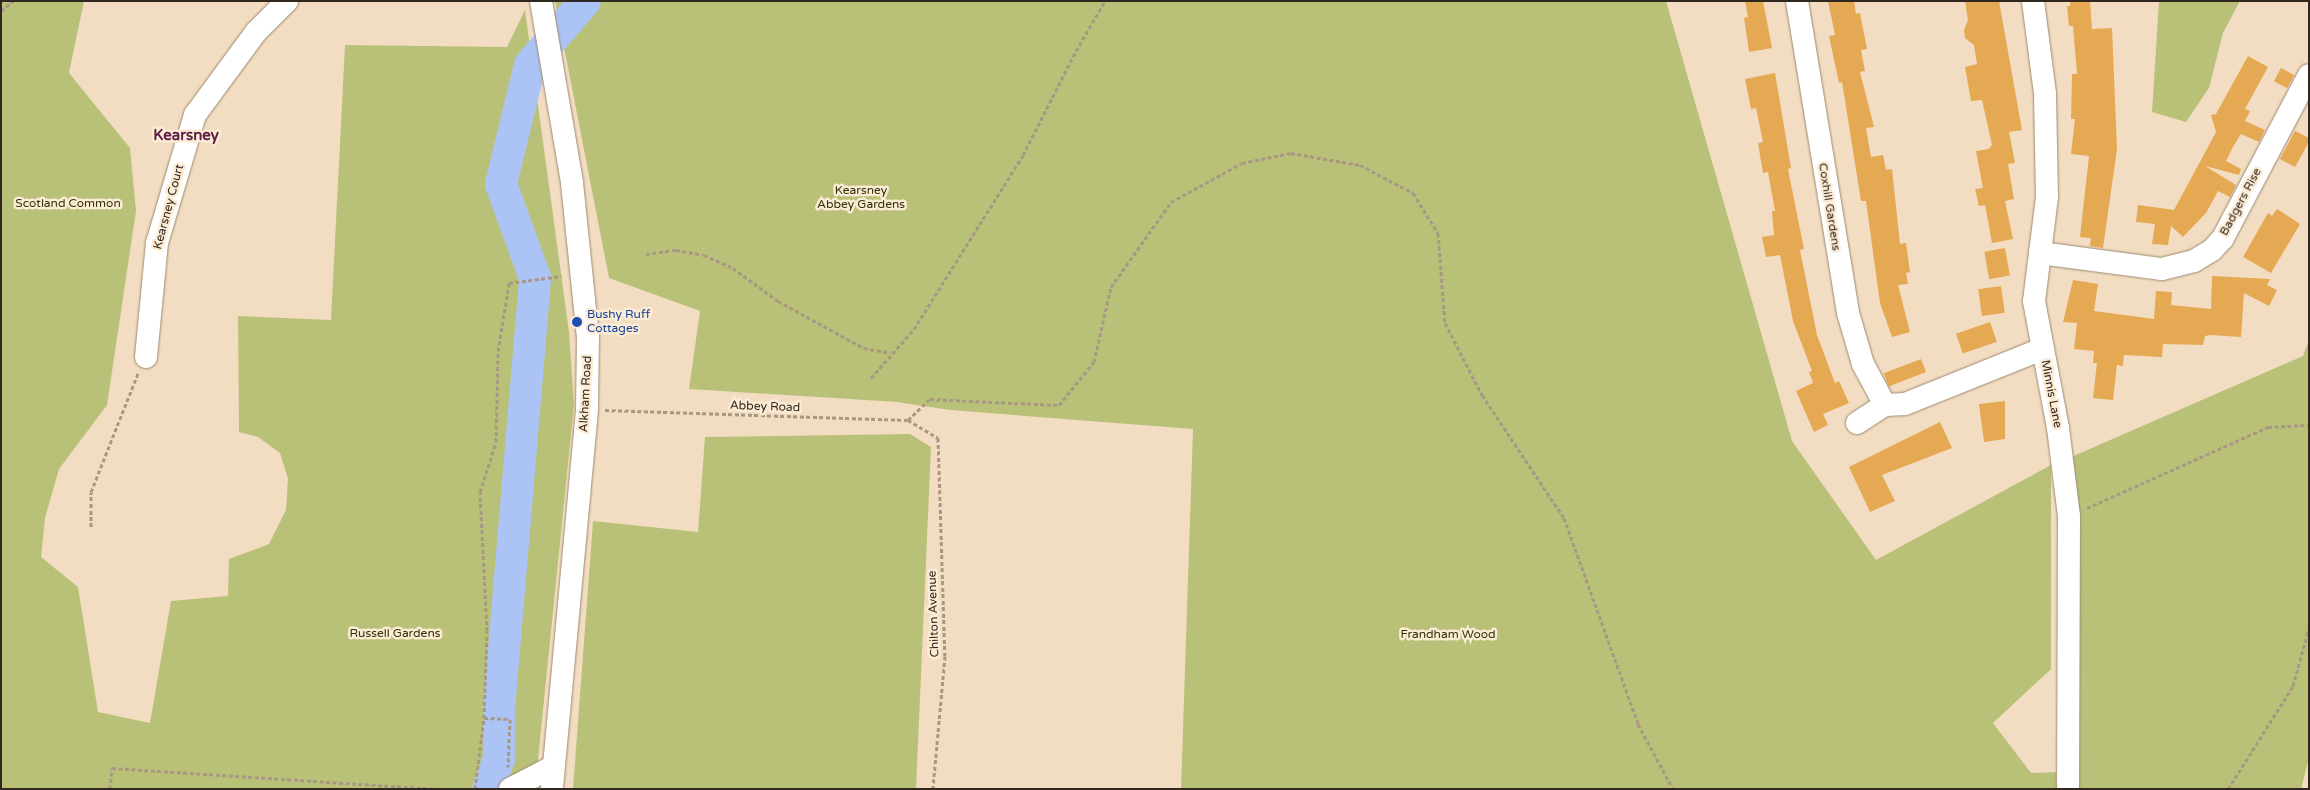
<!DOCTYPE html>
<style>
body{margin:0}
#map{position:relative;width:2310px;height:790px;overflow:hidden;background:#f2ddc2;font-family:"Varela Round",sans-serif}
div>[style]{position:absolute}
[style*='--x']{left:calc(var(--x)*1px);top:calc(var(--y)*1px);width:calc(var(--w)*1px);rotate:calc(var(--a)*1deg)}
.green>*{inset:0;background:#b9c178}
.river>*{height:32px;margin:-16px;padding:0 16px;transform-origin:16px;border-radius:16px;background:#acc4f5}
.building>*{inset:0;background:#e5a853;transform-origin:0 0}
.path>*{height:3px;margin-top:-1.5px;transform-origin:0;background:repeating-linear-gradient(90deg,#a89883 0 4px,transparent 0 6.5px)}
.roads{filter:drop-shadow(0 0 1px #9d8970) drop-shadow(0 0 1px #9d8970)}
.minor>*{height:22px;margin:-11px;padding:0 11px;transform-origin:11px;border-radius:11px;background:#fff}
.dots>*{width:14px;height:14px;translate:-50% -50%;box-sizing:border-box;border:2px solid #fcebd5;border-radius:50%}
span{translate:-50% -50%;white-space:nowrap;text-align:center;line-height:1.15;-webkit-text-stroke:5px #fcebd5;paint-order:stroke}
.park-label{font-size:12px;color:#2f3207}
.street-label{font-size:12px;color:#30281e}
.transit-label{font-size:12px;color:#164399}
.left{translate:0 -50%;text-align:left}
.quarter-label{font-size:15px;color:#5b1e44;font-weight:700}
.frame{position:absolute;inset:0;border:2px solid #30281e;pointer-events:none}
</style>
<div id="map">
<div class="green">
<i style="clip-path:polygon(1px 1px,84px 1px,69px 73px,130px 148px,136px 211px,107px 405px,59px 469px,45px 518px,41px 557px,78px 587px,98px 712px,150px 723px,171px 601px,228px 596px,229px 559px,269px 544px,286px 510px,288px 479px,280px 453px,258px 437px,239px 432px,238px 316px,331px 320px,345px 45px,507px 47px,525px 10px,569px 332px,574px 405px,535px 789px,1px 789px)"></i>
<i style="clip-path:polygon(555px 1px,1666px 1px,1792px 441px,1876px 560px,2051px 465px,2051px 669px,1993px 723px,2031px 773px,2056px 772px,2057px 789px,1181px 789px,1193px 429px,950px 410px,897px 402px,689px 389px,700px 311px,609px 278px)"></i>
<i style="clip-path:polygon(2159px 1px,2240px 1px,2223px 33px,2209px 88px,2186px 122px,2152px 112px)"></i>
<i style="clip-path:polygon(2309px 340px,2309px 758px,2301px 789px,2068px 789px,2062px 461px,2303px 356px)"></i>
<i style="clip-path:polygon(910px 434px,931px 447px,916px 789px,573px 789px,593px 521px,698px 532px,705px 437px)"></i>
</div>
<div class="river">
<i style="--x:488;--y:789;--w:33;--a:-70"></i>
<i style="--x:499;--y:758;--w:49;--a:-90"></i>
<i style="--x:499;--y:709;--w:433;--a:-85.2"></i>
<i style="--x:535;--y:278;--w:100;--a:-109.9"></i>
<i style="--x:501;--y:184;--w:122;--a:-76.3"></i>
<i style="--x:530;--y:65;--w:84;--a:-49.3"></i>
</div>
<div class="building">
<i style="clip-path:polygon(1745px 1px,1763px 1px,1772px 48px,1749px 52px,1744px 18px,1748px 17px)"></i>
<i style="clip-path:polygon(1828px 1px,1854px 1px,1856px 14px,1860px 13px,1867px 49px,1861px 50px,1865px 71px,1860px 72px,1874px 127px,1866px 128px,1871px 157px,1883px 155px,1886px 170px,1892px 169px,1900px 244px,1906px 243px,1910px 272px,1906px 273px,1908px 284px,1898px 285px,1910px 332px,1892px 337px,1880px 303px,1866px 201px,1861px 201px,1842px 82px,1839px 83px,1829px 36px,1835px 35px)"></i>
<i style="clip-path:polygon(1965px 1px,1999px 1px,2022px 130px,2009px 132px,2015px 163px,2008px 164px,2014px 199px,2005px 201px,2013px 239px,1992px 243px,1985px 205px,1979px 206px,1975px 189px,1983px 188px,1976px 151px,1989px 149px,1992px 145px,1982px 100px,1971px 101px,1965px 67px,1977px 64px,1974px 45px,1965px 38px,1964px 30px,1968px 20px)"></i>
<i style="clip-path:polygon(2070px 1px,2090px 1px,2092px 29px,2112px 28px,2117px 149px,2103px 248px,2090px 246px,2091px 238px,2080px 237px,2089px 156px,2071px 154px,2075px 119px,2071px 119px,2072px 74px,2077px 74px,2073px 26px,2069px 26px,2067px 6px,2070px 6px)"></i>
<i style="clip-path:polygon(2248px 56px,2268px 67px,2245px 109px,2250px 111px,2245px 121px,2265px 130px,2259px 142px,2241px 134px,2234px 145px,2226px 161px,2241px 169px,2239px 175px,2205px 166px,2236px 185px,2230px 197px,2218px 191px,2206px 213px,2183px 237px,2171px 226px,2168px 245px,2152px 244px,2155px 224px,2136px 222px,2138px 205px,2174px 210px,2216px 132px,2211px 115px,2216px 114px)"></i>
<i style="left:2281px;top:68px;width:15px;height:15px;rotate:28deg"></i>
<i style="clip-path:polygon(1775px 73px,1791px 168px,1788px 169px,1804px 249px,1800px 250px,1817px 335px,1835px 383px,1839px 381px,1849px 403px,1823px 414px,1828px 425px,1814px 432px,1796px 391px,1813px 383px,1809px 372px,1812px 371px,1793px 321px,1780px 255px,1766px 257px,1762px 237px,1774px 235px,1772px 211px,1775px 211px,1768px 172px,1763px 173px,1758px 143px,1763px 142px,1756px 108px,1751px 109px,1745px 79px)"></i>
<i style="clip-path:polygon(2295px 131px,2309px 138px,2309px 142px,2295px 167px,2280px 159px)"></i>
<i style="clip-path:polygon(2277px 209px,2300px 224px,2271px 273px,2243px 257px,2268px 213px,2272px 216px)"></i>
<i style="left:2005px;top:248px;width:28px;height:21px;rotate:80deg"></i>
<i style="clip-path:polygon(2212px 276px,2270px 279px,2267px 285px,2277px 290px,2269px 306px,2244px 293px,2241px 337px,2211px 335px,2205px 336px,2203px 345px,2163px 344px,2162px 357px,2124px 355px,2123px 366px,2117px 365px,2113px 400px,2093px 398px,2097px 363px,2093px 363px,2094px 351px,2074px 349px,2077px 323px,2063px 322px,2073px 280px,2098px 284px,2094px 311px,2154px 319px,2156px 291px,2172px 292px,2171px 305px,2211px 309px)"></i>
<i style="left:2001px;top:286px;width:27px;height:23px;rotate:82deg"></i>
<i style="left:1990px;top:322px;width:21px;height:36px;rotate:71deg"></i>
<i style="left:1921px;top:359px;width:14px;height:40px;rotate:69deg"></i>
<i style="clip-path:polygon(2005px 401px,2005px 439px,1984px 442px,1979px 404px)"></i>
<i style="clip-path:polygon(1940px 422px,1952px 448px,1882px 475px,1895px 501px,1870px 512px,1849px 467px)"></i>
</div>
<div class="path">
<i style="--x:1;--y:11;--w:16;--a:-40"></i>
<i style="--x:646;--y:254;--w:30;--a:-8"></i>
<i style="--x:676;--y:250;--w:28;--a:10"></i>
<i style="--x:704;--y:255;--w:32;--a:24"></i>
<i style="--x:733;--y:268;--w:56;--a:36.3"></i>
<i style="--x:778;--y:301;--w:98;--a:28.7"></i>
<i style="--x:864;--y:348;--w:27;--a:10"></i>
<i style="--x:871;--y:378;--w:65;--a:-48.7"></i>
<i style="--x:914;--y:329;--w:205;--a:-57.9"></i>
<i style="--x:1023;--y:155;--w:117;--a:-63"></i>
<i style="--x:1076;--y:51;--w:58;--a:-59.9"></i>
<i style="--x:605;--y:410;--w:303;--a:1.9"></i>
<i style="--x:908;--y:420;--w:35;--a:31"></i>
<i style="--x:938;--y:438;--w:218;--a:88.2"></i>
<i style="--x:945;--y:656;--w:134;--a:95.2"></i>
<i style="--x:908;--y:420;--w:30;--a:-44"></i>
<i style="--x:930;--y:399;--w:129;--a:2.7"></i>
<i style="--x:1059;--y:405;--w:55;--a:-50.9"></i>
<i style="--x:1094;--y:362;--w:77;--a:-77.2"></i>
<i style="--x:1111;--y:287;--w:104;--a:-54.8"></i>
<i style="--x:1171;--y:202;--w:81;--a:-28.8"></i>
<i style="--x:1242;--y:163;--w:50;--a:-11.5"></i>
<i style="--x:1291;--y:153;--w:70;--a:9.9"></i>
<i style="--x:1360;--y:165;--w:60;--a:27.8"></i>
<i style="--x:1413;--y:193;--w:47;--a:58"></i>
<i style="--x:1438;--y:233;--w:90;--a:85.6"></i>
<i style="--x:1445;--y:323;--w:81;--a:62.8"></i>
<i style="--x:1482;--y:395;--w:148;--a:56.3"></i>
<i style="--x:1564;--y:518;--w:219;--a:70.2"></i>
<i style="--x:1638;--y:724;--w:74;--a:61.7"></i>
<i style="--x:2087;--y:508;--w:198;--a:-24.1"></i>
<i style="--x:2268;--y:427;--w:41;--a:-2.8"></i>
<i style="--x:91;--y:527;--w:35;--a:-90"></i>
<i style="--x:91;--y:492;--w:128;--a:-68.4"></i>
<i style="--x:484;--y:718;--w:26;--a:2"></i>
<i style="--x:510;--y:719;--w:48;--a:92.4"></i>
<i style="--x:110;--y:789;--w:21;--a:-85"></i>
<i style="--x:112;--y:768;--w:327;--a:3.7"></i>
<i style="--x:475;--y:789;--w:72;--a:-82.8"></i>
<i style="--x:484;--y:718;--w:87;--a:-88"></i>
<i style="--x:487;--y:631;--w:139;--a:-92.9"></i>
<i style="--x:480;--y:492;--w:52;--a:-72.3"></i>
<i style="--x:496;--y:442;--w:91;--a:-88.7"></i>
<i style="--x:498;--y:351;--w:69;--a:-80.8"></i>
<i style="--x:509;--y:283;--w:53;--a:-7.5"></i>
<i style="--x:2228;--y:789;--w:122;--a:-57.7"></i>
<i style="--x:2293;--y:686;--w:60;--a:-74.6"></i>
</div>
<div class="roads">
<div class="minor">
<i style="--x:541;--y:1;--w:185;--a:80.3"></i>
<i style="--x:572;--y:183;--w:155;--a:84.1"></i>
<i style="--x:588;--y:337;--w:73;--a:90.8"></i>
<i style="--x:587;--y:410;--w:381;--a:95.3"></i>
<i style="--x:1797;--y:1;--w:316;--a:80.7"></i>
<i style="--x:1848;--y:313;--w:53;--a:73.6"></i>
<i style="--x:1863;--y:364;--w:47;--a:61.8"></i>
<i style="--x:2033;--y:1;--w:94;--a:82.6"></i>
<i style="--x:2045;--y:94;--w:103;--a:88.9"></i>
<i style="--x:2047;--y:197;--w:105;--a:97.1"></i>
<i style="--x:2034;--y:301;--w:129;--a:79.3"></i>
<i style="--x:2058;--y:428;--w:89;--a:82.9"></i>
<i style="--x:2069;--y:516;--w:273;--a:90.2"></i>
<i style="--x:2040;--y:253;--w:123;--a:7.5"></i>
<i style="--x:2162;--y:269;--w:33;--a:-14"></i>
<i style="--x:2194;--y:261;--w:21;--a:-31"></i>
<i style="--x:2212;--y:250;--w:16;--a:-47"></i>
<i style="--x:2223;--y:238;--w:184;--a:-62.2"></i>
<i style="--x:146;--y:357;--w:115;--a:-84.5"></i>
<i style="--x:157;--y:243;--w:134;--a:-73.5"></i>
<i style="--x:195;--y:115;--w:103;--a:-53.7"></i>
<i style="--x:256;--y:32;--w:44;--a:-45"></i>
<i style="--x:1857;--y:423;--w:33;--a:-33"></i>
<i style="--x:1885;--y:405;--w:20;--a:-3"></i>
<i style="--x:1905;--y:404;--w:148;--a:-21.9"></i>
<i style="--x:510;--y:789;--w:47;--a:-27.6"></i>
</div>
</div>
<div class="dots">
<i style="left:577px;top:322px;background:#1a4fb4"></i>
</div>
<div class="park-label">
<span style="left:861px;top:198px">Kearsney<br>Abbey Gardens</span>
<span style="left:68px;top:204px">Scotland Common</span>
<span style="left:395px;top:634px">Russell Gardens</span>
<span style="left:1448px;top:635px">Frandham Wood</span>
</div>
<div class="street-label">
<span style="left:2241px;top:202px;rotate:-62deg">Badgers Rise</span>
<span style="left:169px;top:207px;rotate:-75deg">Kearsney Court</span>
<span style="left:1829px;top:207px;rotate:81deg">Coxhill Gardens</span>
<span style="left:586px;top:394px;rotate:-87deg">Alkham Road</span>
<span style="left:2051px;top:394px;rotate:79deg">Minnis Lane</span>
<span style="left:765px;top:407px;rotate:2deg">Abbey Road</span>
<span style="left:934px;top:614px;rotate:-92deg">Chilton Avenue</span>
</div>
<div class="transit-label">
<span class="left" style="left:587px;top:322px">Bushy Ruff<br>Cottages</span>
</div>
<div class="quarter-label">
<span style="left:186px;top:136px">Kearsney</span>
</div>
<div class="frame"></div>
</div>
